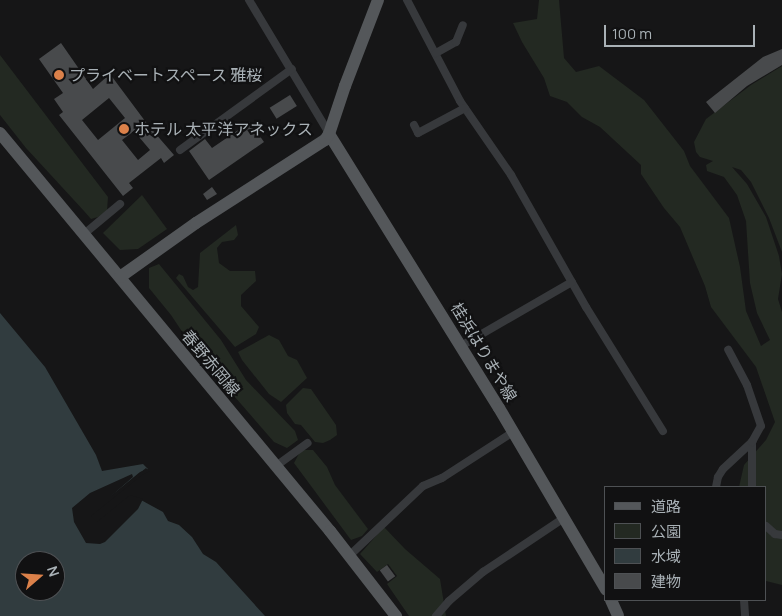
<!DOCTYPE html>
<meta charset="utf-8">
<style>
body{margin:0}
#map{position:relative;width:782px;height:616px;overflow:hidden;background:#161617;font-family:Manrope,"Noto Sans JP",sans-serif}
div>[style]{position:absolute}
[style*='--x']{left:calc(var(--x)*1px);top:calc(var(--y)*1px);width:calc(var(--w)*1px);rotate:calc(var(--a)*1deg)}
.green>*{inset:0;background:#232922}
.water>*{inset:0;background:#313c3f}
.pier>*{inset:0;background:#161617}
.building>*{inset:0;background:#484a4c;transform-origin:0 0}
.minor>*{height:8px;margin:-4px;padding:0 4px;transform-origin:4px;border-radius:4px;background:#37393c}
.primary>*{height:12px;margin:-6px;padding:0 6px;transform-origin:6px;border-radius:6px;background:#54575a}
.dots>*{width:14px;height:14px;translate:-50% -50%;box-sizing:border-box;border:2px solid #111112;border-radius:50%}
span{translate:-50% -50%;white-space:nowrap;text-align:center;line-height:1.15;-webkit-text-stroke:4.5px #111112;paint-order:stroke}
.poi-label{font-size:16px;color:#a9b1b6}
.left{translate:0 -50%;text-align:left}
.street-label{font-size:16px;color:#a9b1b6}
.legend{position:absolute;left:604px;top:486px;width:162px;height:115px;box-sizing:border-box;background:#111112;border:1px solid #4e5154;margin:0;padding:6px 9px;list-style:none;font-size:15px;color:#a9b1b6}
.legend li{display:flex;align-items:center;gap:10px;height:25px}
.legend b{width:25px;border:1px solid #4e5154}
.north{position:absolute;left:15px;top:551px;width:50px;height:50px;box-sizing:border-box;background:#111112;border:1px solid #4e5154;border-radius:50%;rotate:71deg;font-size:14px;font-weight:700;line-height:20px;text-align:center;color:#a9b1b6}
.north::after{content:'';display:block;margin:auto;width:18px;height:22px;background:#db814a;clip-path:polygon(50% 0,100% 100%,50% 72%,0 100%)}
.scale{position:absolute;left:604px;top:25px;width:151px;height:22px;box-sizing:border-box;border:2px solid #a9b1b6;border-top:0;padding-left:6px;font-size:15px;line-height:18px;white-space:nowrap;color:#a9b1b6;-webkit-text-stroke:4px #111112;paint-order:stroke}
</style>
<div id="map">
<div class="green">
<i style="clip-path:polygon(539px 0,559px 0,564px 58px,576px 72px,599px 66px,644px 100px,684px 151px,690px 166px,729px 218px,740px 267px,746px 311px,761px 346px,770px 340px,757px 313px,750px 283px,746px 221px,737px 195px,724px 177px,707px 171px,706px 165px,713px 161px,700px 157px,696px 152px,694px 142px,706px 119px,751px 85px,782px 66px,782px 252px,769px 218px,751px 182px,741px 170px,732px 167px,747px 184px,766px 217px,779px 256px,782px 274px,778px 299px,782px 312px,782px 585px,766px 581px,766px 487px,739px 487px,744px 465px,766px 440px,775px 422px,756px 367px,711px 307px,705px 286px,680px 227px,664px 208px,641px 174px,641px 165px,600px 127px,582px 117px,567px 102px,550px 96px,544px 78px,522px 42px,513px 23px,537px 19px)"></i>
<i style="clip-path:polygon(0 55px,108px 197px,107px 211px,98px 217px,91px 219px,84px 211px,26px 148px,0 115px)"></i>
<i style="clip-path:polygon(142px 195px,167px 229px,138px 249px,120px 250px,103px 233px)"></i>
<i style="clip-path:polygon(236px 225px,238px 235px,234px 240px,222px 242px,217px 248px,219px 263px,230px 271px,255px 271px,256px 281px,241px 295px,241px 306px,259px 327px,256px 334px,235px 347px,176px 278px,179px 274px,183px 276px,188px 287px,193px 290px,198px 287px,200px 253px)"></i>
<i style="clip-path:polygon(159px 264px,221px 340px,246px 380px,295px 431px,298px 440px,287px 448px,274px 442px,195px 351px,171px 315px,149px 288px,149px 268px)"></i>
<i style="clip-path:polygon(269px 335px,279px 340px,288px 356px,297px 360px,307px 378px,281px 402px,269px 394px,242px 360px,238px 352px)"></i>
<i style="clip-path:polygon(303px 388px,311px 389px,336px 425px,337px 435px,330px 440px,323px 443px,315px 442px,301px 425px,295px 424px,287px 413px,286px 405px)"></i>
<i style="clip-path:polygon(301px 450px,313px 450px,327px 467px,335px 485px,368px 529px,362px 536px,351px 540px,294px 463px)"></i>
<i style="clip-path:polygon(384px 527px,405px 549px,440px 579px,446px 616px,409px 616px,387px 584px,397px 576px,388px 564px,377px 572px,360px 554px)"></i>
</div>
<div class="water">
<i style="clip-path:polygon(evenodd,0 313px,45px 367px,96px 455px,102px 471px,143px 464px,148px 469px,140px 472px,88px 515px,96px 525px,141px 500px,163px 512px,168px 521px,179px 525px,192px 537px,203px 554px,216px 562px,265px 616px,0 616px,0 313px,25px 561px,55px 561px,55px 591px,25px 591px,25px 561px)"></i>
</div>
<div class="pier">
<i style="clip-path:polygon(146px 468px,148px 470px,150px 468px,150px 471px,142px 475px,91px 516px,97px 522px,130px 495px,143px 499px,138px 509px,105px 542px,100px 544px,86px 543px,74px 522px,72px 508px,90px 493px,132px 474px,133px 477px,110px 497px)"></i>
</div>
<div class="building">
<i style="clip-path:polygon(evenodd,61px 43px,93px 89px,110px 74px,148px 125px,174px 155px,164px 163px,161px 158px,129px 183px,133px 188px,123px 196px,59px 115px,63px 112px,54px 99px,63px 93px,39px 59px,61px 43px,109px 98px,125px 118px,98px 140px,82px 120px,109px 98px,61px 43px,134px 131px,150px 150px,138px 160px,122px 140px,134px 131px)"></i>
<i style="clip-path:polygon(782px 49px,782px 65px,747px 86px,715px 113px,706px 102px,763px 57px)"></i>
<i style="left:290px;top:95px;width:13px;height:24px;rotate:58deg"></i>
<i style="clip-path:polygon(250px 122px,264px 142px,209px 180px,189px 151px,205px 139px,212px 148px)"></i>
<i style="clip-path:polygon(212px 187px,217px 194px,207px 200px,203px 194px)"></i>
<i style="left:387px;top:565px;width:14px;height:9px;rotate:54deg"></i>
</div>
<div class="minor">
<i style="--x:249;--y:0;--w:155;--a:59"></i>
<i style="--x:407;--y:0;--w:114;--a:62.3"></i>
<i style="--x:460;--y:101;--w:90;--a:55.4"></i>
<i style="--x:511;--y:175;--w:152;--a:60.4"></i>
<i style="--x:586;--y:307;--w:146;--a:58.2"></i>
<i style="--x:436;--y:53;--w:23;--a:-29"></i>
<i style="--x:456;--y:42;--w:18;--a:-68"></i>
<i style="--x:414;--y:125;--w:9;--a:63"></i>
<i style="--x:418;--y:133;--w:53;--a:-28"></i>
<i style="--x:180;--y:150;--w:138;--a:-35.9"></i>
<i style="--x:84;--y:234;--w:47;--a:-39.8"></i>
<i style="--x:461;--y:346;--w:128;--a:-30"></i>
<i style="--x:752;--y:442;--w:45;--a:90"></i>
<i style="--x:276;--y:466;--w:39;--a:-36"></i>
<i style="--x:716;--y:487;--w:10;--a:-79"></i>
<i style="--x:718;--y:477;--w:9;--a:-58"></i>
<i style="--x:723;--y:469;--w:40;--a:-43"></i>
<i style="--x:752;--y:442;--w:18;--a:-61"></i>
<i style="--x:761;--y:426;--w:43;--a:-108.9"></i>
<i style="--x:747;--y:385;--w:40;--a:-118"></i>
<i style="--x:766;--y:526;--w:12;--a:42"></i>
<i style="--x:775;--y:534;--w:7;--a:8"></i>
<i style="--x:349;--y:556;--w:102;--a:-43.4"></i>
<i style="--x:423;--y:486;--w:21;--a:-23"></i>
<i style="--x:442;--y:478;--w:85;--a:-32.9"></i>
<i style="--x:744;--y:600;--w:16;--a:86"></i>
<i style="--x:436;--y:616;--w:20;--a:-49"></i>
<i style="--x:449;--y:601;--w:45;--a:-40.5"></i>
<i style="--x:483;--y:572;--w:97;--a:-33.7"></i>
</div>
<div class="primary">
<i style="--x:0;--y:133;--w:517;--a:50.34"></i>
<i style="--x:330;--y:531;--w:108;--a:52.2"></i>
<i style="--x:329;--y:134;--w:322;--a:58.2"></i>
<i style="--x:499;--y:408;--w:211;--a:59.5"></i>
<i style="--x:120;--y:277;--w:93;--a:-35.4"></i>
<i style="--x:196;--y:223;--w:153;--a:-32.8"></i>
<i style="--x:325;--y:140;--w:7;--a:-56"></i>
<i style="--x:329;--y:134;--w:51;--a:-71.6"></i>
<i style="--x:345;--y:86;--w:92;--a:-69"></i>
<i style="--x:611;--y:600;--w:17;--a:66"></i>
</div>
<div class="dots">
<i style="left:59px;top:75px;background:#db814a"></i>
<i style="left:124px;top:129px;background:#db814a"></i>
</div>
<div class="poi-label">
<span class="left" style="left:69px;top:75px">プライベートスペース 雅桜</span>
<span class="left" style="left:134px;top:129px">ホテル 太平洋アネックス</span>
</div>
<div class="street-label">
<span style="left:484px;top:352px;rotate:59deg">桂浜はりまや線</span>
<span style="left:211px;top:363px;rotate:50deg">春野赤岡線</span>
</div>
<ul class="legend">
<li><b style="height:6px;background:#54575a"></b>道路</li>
<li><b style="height:14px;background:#232922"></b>公園</li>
<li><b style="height:14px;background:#313c3f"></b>水域</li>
<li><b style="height:14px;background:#484a4c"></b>建物</li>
</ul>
<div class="north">N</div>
<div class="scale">100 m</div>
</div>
